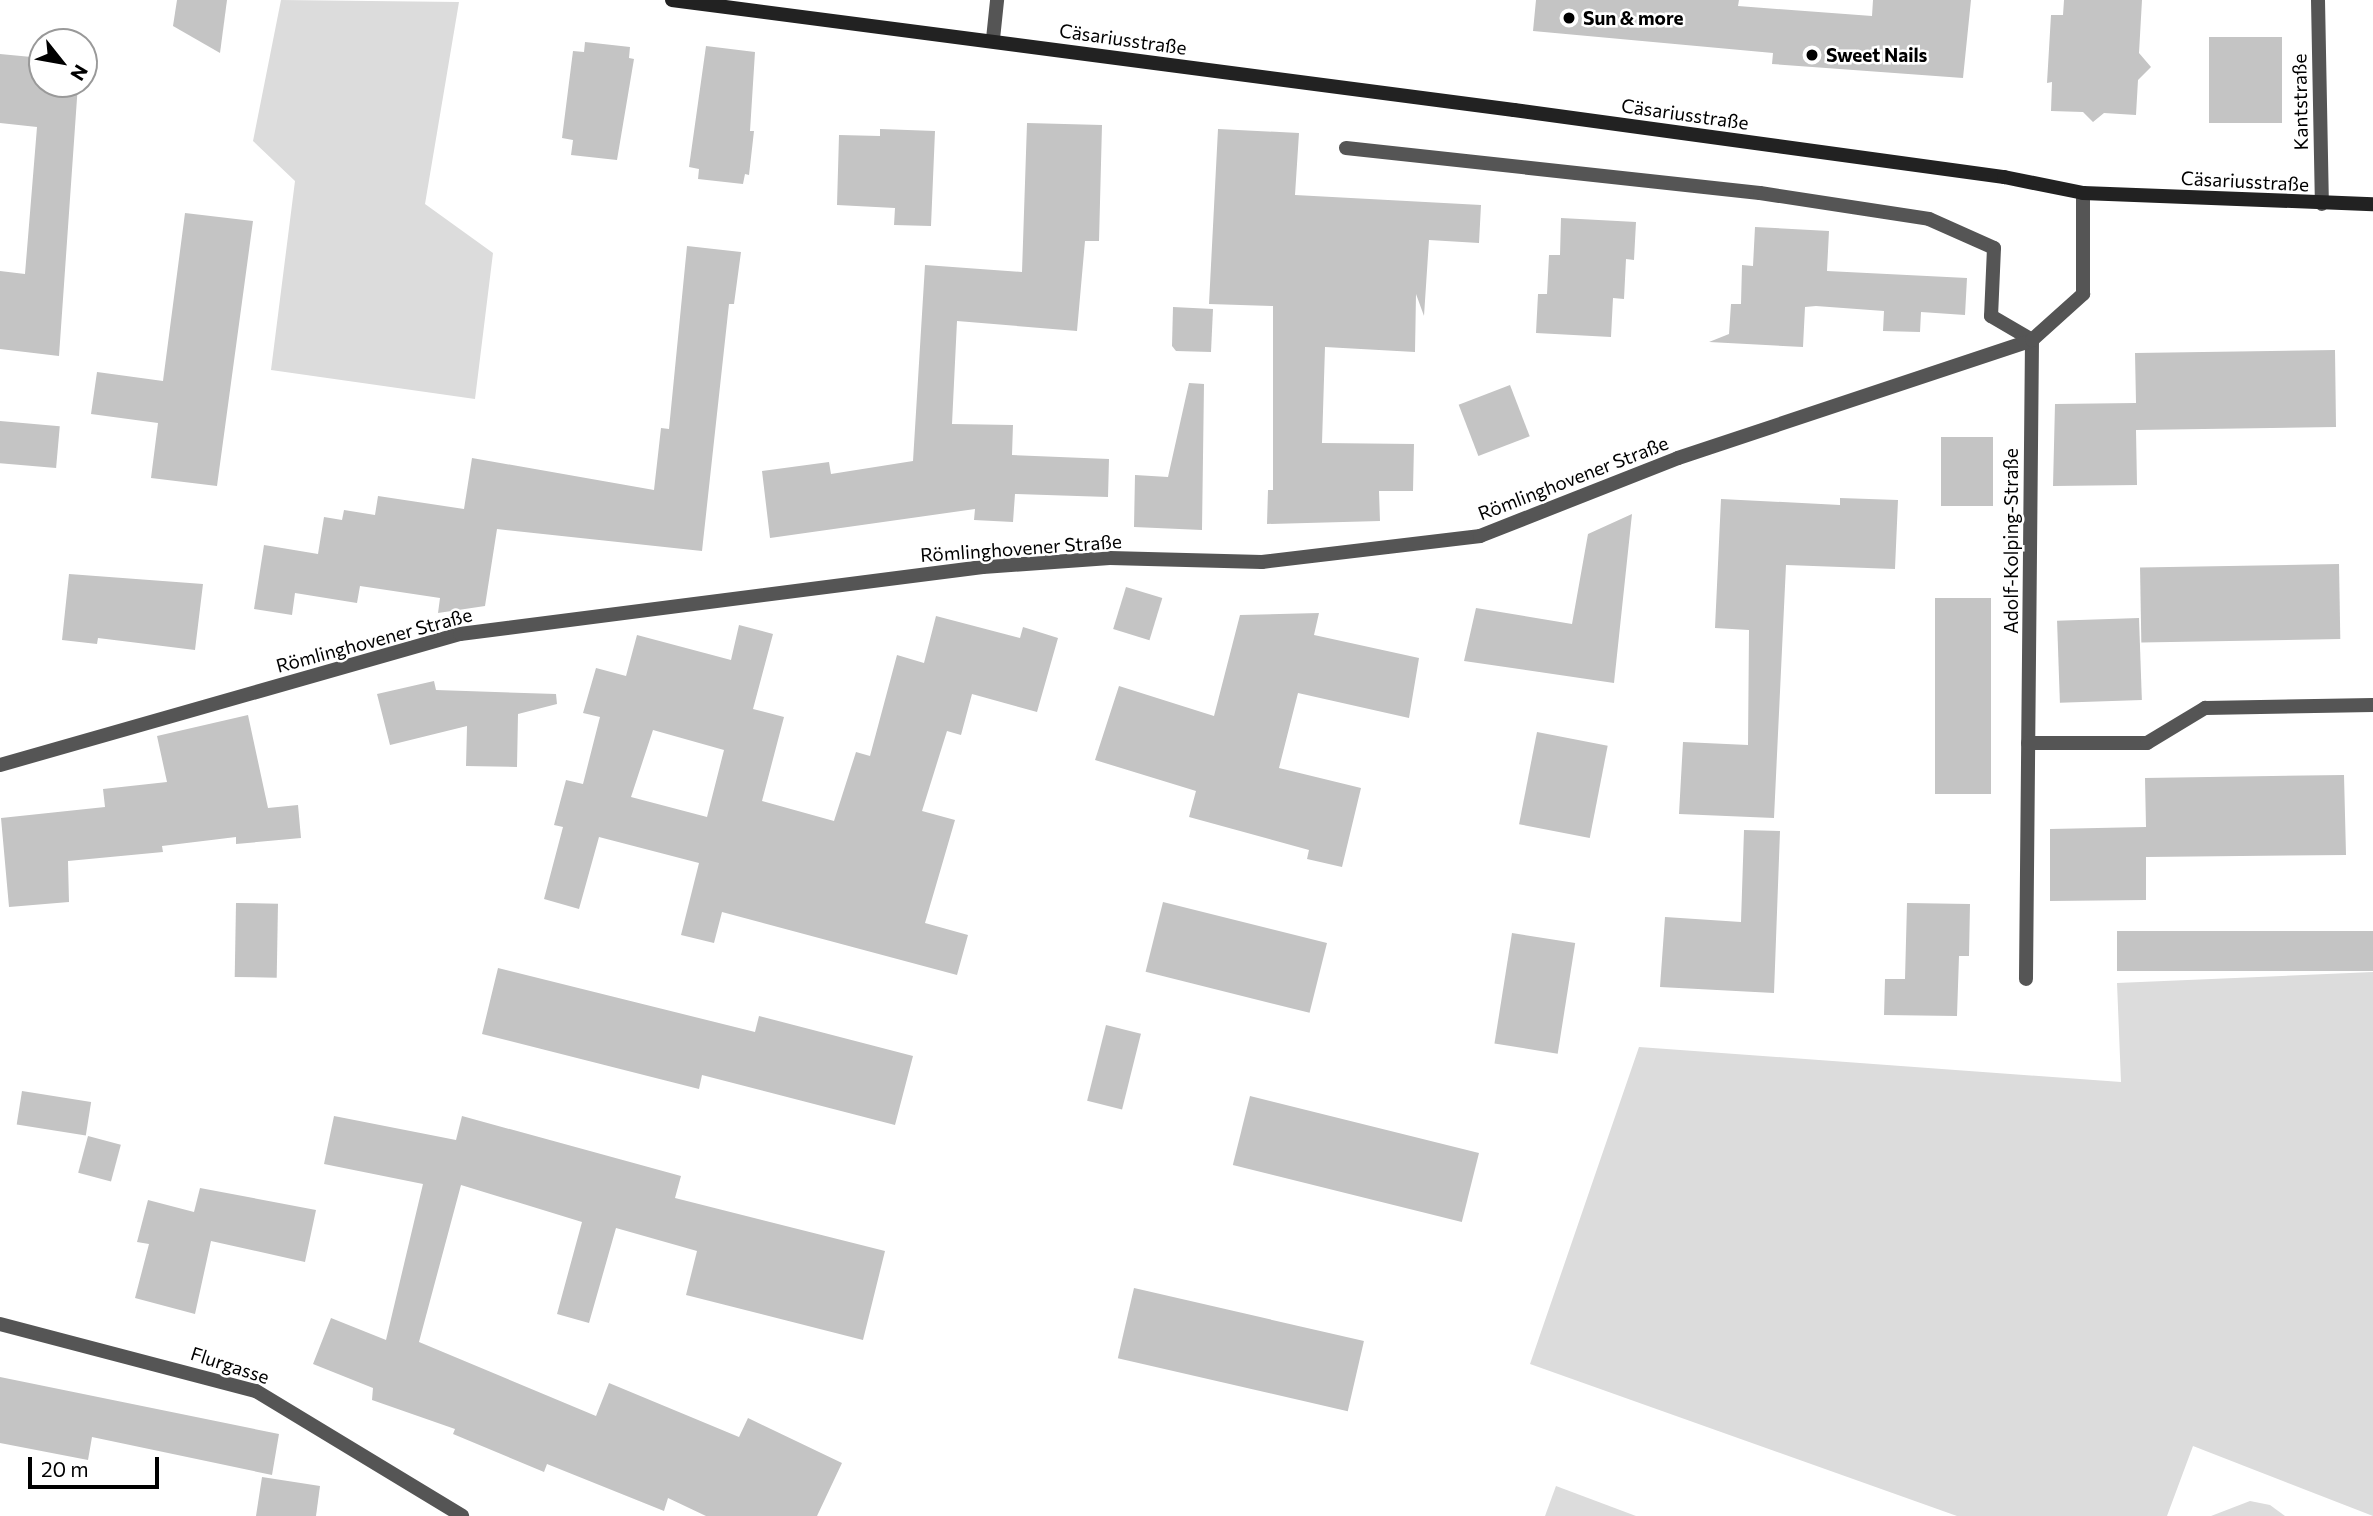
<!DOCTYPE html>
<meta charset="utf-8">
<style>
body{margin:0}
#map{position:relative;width:2373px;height:1516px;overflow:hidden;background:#fff;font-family:Commissioner,sans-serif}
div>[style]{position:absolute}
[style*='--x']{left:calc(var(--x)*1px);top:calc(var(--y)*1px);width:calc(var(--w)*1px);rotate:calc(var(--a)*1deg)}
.green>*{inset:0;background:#dcdcdc}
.building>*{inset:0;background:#c4c4c4;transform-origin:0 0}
.street>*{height:14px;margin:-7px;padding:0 7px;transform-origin:7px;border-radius:7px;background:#555}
.secondary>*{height:14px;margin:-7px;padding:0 7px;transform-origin:7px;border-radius:7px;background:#222}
.dots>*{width:19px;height:19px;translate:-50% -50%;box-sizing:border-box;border:4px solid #fff;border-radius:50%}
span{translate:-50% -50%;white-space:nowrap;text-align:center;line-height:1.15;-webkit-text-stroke:5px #fff;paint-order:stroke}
.poi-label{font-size:19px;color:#000;font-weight:700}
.left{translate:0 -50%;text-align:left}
.street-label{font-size:19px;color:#000}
.north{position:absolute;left:28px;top:28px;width:70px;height:70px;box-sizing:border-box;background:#fff;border:2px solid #999;border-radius:50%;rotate:121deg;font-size:19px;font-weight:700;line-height:28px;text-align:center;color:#000}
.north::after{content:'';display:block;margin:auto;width:24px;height:32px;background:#000;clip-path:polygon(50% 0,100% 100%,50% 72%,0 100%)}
.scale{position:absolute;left:28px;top:1457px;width:131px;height:32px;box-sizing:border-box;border:4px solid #000;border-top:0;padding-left:9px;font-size:21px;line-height:24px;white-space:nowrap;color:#000;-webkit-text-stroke:5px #fff;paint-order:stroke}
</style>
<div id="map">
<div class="green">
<i style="clip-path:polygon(281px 0,459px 2px,425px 204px,493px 253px,475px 399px,271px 370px,295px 181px,253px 141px)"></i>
<i style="clip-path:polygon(2373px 972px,2373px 1516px,2193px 1446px,2167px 1516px,1957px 1516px,1530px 1364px,1639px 1047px,2121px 1082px,2117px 983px)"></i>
<i style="clip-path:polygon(1556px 1486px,1636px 1516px,1545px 1516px)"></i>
<i style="clip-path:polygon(2250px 1501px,2270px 1505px,2285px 1516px,2211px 1516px)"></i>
</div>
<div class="building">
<i style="clip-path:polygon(177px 0,227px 0,220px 53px,173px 26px)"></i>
<i style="clip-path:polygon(1536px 0,1739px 0,1738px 6px,1872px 16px,1873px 0,1971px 0,1963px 78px,1772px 64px,1773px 53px,1533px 31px)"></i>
<i style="clip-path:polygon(2064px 0,2142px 0,2139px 53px,2151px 67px,2138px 80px,2136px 115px,2104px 113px,2093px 122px,2083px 112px,2051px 111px,2052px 82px,2047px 83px,2051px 15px,2063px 15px)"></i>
<i style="left:2209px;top:37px;width:73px;height:86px"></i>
<i style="clip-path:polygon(585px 42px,630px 47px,629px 58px,634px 59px,617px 160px,571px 155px,573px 140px,562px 138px,573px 51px,584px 52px)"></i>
<i style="clip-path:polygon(706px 46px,755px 52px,750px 131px,754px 131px,749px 175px,745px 174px,743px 184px,698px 179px,699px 169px,689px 167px)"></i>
<i style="clip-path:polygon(0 54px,42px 58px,42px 84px,78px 84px,59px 356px,0 349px,0 271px,25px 274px,37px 127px,0 123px)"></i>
<i style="clip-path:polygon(1027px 123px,1102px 125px,1099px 241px,1085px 241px,1077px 331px,957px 321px,952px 424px,1013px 425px,1012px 455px,1109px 459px,1108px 497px,1015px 494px,1013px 522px,974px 520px,975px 509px,770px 538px,762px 471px,829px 462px,831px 474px,913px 461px,925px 265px,1022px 272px)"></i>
<i style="clip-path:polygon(880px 129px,935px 131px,931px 226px,894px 225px,895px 208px,837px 205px,839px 135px,880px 136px)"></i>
<i style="clip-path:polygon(1218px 129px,1299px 133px,1295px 195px,1481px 205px,1479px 243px,1429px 240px,1424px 316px,1416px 294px,1415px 352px,1325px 347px,1322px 443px,1414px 444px,1413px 491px,1379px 491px,1380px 521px,1267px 524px,1268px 490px,1273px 490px,1273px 306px,1209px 304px)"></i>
<i style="clip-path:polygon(185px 213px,253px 221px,217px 486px,151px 478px,158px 423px,91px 414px,97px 372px,163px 381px)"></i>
<i style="clip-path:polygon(1561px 218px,1636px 222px,1634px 260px,1626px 259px,1624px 299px,1613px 298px,1611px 337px,1536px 333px,1538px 294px,1547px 294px,1549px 255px,1560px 255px)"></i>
<i style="clip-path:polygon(1755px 227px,1829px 231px,1827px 271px,1967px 278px,1965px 315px,1921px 312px,1920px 332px,1883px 331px,1884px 311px,1816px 306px,1805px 307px,1803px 347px,1709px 342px,1729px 334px,1731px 304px,1741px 304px,1742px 265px,1753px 266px)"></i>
<i style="clip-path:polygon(687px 246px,741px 252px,734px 304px,729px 304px,702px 551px,497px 529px,485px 606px,438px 613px,440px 598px,360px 586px,357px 603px,295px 593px,292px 615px,254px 609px,264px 545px,318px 554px,324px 517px,342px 520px,344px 510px,375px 515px,378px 496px,464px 509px,472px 458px,654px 490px,661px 428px,669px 429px)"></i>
<i style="clip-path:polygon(1173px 307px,1213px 309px,1211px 352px,1176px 351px,1172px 346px)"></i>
<i style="clip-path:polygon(2335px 350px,2336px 427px,2136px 430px,2137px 485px,2053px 486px,2055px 404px,2136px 403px,2135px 353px)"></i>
<i style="clip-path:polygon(1189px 383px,1204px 384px,1202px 530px,1134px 527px,1135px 475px,1168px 477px)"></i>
<i style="left:1510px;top:385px;width:55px;height:55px;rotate:69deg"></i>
<i style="left:0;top:421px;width:60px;height:42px;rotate:5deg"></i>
<i style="left:1941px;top:437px;width:52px;height:69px"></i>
<i style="clip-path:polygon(1840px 498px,1898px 500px,1895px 569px,1786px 565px,1774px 818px,1679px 814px,1683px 742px,1748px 745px,1749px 630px,1715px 628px,1721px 499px,1840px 505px)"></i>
<i style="clip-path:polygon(1632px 514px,1614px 683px,1464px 661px,1476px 608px,1572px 624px,1588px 534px)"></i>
<i style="left:2339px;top:564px;width:75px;height:199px;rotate:89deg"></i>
<i style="clip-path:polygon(69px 574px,203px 584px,195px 650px,98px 638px,97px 644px,62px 640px)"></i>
<i style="left:1126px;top:587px;width:38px;height:44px;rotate:17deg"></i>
<i style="left:1935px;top:598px;width:56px;height:196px"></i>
<i style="clip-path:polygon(1319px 613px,1314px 635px,1419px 658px,1409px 718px,1298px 693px,1279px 768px,1361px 788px,1342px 867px,1307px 859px,1309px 850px,1189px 817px,1196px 791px,1095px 760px,1119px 686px,1214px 716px,1240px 615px)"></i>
<i style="clip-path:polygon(evenodd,936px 616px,1020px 638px,1023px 627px,1058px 638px,1037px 712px,972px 694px,961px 735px,947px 731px,922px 811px,955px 820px,925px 923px,968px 935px,957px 975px,722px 912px,714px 943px,681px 935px,699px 863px,599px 837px,579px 909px,544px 899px,563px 827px,554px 825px,566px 780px,583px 784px,600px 717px,583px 713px,596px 668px,626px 676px,637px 635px,731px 660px,739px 625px,773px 634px,753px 709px,784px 717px,762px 801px,834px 821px,856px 752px,870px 756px,897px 655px,924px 663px,936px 616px,653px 730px,724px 750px,707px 817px,631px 797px,653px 730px)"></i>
<i style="left:2139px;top:618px;width:82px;height:82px;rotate:88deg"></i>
<i style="clip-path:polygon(434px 681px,436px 690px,556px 694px,557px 704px,518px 714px,517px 767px,466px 766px,467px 726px,390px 745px,377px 694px)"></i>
<i style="clip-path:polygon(248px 715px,268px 808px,298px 805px,301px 838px,236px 844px,236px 837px,162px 846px,163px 852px,68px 861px,69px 902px,9px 907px,1px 818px,105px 807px,103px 789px,167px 782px,157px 736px)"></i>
<i style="left:1537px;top:732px;width:72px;height:94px;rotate:11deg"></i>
<i style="clip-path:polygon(2344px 775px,2346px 855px,2146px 857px,2146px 900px,2050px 901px,2050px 829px,2146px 827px,2145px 778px)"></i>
<i style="clip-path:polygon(1744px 830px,1780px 831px,1774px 993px,1660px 987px,1665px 917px,1741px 922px)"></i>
<i style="left:1163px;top:902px;width:169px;height:72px;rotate:14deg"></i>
<i style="left:236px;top:903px;width:42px;height:74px;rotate:1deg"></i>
<i style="clip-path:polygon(1907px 903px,1970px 904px,1969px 956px,1959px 956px,1957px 1016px,1884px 1015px,1885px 979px,1905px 979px)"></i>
<i style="left:2373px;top:931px;width:40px;height:256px;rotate:90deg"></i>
<i style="left:1512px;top:933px;width:64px;height:112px;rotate:9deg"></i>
<i style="clip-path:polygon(498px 968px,755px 1032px,759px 1016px,913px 1056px,895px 1125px,702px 1075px,699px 1089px,482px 1034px)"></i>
<i style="left:1106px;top:1025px;width:36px;height:78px;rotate:14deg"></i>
<i style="left:22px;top:1091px;width:70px;height:34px;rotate:9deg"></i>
<i style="left:1250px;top:1096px;width:236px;height:71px;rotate:14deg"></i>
<i style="clip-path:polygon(334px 1116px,456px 1140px,462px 1116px,681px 1176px,675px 1198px,885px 1251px,863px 1340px,686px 1295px,697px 1251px,616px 1228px,589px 1323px,557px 1314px,582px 1222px,461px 1185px,419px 1342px,596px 1416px,609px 1383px,739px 1437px,748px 1418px,842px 1463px,817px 1516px,706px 1516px,668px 1498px,664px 1511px,547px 1464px,544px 1472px,453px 1434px,455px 1429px,372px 1400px,373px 1388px,313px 1364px,331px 1318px,386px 1340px,423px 1184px,324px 1164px)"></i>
<i style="left:88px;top:1136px;width:34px;height:38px;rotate:15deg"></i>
<i style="clip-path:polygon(200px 1188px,316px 1210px,305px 1262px,211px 1241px,195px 1314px,135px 1298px,149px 1244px,137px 1242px,148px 1200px,194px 1212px)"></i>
<i style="left:1134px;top:1288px;width:236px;height:72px;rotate:13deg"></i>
<i style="clip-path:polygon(0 1377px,279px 1434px,272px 1475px,92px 1437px,88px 1460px,0 1443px)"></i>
<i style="clip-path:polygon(262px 1477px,320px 1486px,316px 1516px,256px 1516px)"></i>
</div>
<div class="street">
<i style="--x:2318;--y:0;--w:204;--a:88.9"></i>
<i style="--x:993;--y:39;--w:39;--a:-84"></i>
<i style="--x:1346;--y:148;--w:416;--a:6.2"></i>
<i style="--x:1760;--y:193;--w:171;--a:8.7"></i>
<i style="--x:1929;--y:219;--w:71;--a:24"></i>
<i style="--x:1994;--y:248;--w:68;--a:92.5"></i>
<i style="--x:1991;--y:316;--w:48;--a:30.3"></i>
<i style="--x:2032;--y:340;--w:639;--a:90.54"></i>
<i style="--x:2028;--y:743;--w:119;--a:0"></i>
<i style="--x:2147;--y:743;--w:68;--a:-31.1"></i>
<i style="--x:2205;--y:708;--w:168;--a:-1"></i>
<i style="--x:0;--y:765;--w:478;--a:-15.9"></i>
<i style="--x:460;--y:634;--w:527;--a:-7.3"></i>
<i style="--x:983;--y:567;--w:127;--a:-4.1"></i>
<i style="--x:1110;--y:558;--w:152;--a:1.5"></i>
<i style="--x:1262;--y:562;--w:220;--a:-6.8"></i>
<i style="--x:1480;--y:536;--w:213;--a:-21.5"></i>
<i style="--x:1678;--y:458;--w:373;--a:-18.4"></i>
<i style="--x:2032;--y:340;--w:69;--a:-42"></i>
<i style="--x:2083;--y:294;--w:101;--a:-90"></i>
<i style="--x:0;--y:1324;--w:265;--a:14.7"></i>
<i style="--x:256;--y:1391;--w:241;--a:31.2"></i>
</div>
<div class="secondary">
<i style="--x:672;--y:0;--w:849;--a:7.44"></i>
<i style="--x:1514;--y:110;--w:495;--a:7.8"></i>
<i style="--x:2004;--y:177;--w:81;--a:11.4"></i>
<i style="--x:2083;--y:193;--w:290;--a:2.2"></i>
</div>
<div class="dots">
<i style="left:1569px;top:18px;background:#000"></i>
<i style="left:1812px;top:55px;background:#000"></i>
</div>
<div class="poi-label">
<span class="left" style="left:1583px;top:18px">Sun &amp; more</span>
<span class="left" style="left:1826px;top:55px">Sweet Nails</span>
</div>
<div class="street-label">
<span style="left:1123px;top:39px;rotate:8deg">Cäsariusstraße</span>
<span style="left:2300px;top:102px;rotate:-91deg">Kantstraße</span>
<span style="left:1685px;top:114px;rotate:8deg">Cäsariusstraße</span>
<span style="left:2245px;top:181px;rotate:3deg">Cäsariusstraße</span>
<span style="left:1573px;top:478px;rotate:-21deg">Römlinghovener Straße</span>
<span style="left:2011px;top:541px;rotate:-90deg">Adolf-Kolping-Straße</span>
<span style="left:1021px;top:548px;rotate:-4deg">Römlinghovener Straße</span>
<span style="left:374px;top:640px;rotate:-15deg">Römlinghovener Straße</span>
<span style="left:230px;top:1365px;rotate:18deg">Flurgasse</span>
</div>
<div class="north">N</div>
<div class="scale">20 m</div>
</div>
